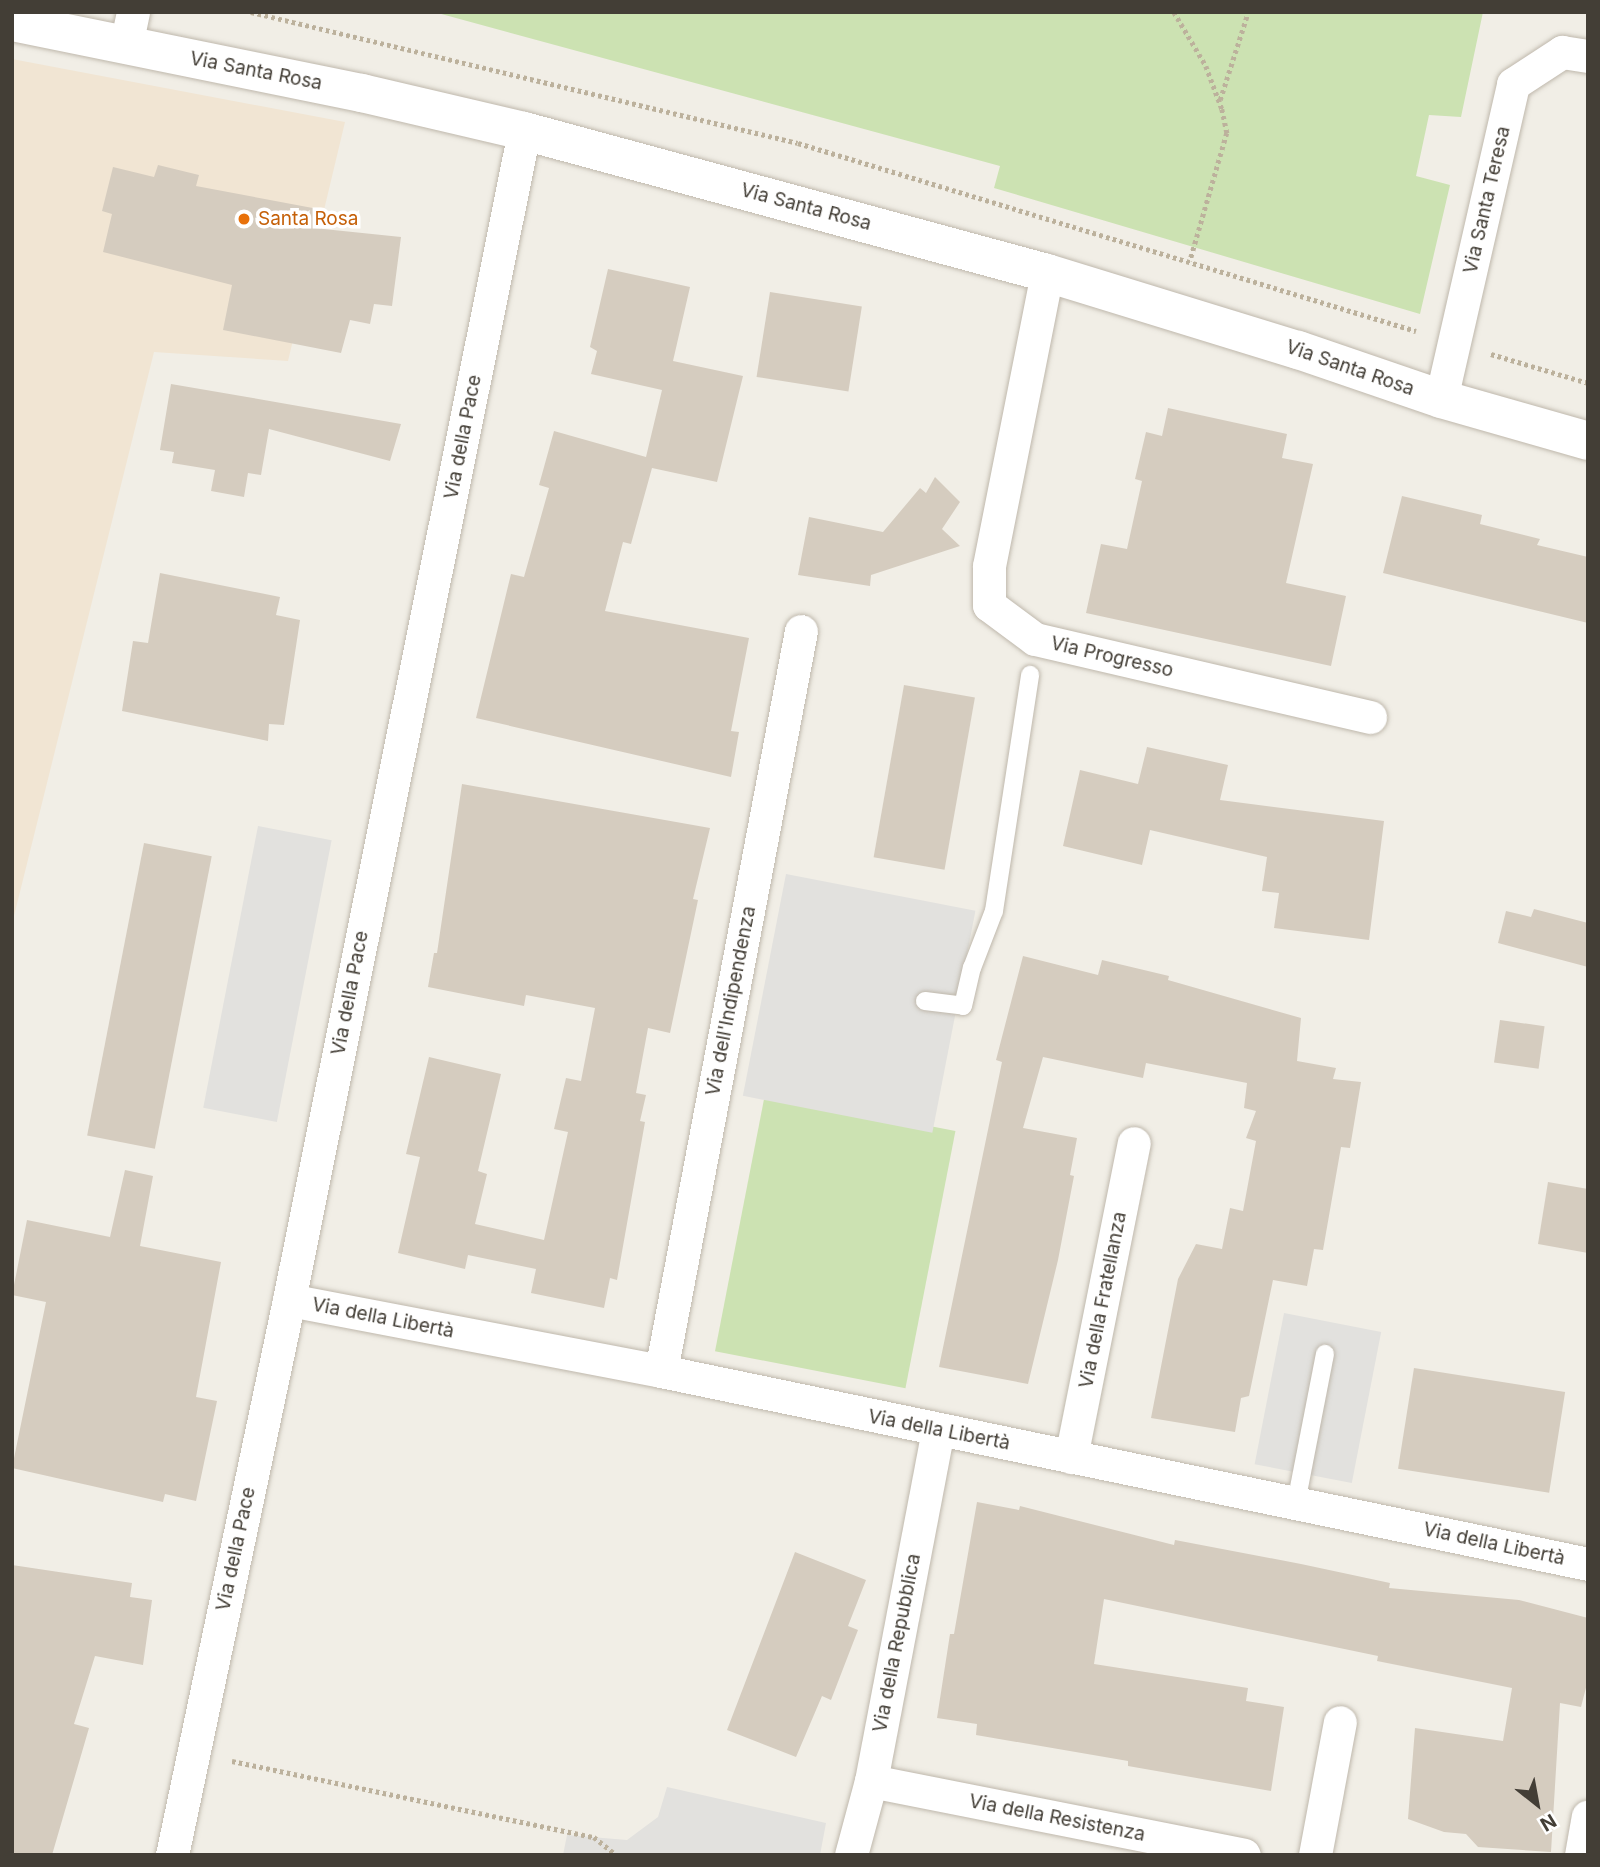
<!DOCTYPE html>
<meta charset="utf-8">
<style>
body{margin:0}
#map{position:relative;width:1600px;height:1867px;overflow:hidden;background:#f1eee6;font-family:Inter,sans-serif}
div>[style]{position:absolute}
[style*='--x']{left:calc(var(--x)*1px);top:calc(var(--y)*1px);width:calc(var(--w)*1px);rotate:calc(var(--a)*1deg)}
.commercial>*{inset:0;background:#f1e5d3}
.green>*{inset:0;background:#cce2b2;transform-origin:0 0}
.parking>*{inset:0;background:#e2e1de;transform-origin:0 0}
.building>*{inset:0;background:#d5ccbf;transform-origin:0 0}
.path>*{height:4.5px;margin-top:-2.25px;transform-origin:0;background:repeating-linear-gradient(90deg,#bcb19c 0 3.5px,transparent 0 7px)}
.roads{filter:drop-shadow(0 0 2px #bfb8ac) drop-shadow(0 0 2px #bfb8ac)}
.service>*{height:18px;margin:-9px;padding:0 9px;transform-origin:9px;border-radius:9px;background:#fff}
.minor>*{height:33px;margin:-16.5px;padding:0 16.5px;transform-origin:16.5px;border-radius:16.5px;background:#fff}
.tertiary>*{height:38px;margin:-19px;padding:0 19px;transform-origin:19px;border-radius:19px;background:#fff}
.dots>*{width:19px;height:19px;translate:-50% -50%;box-sizing:border-box;border:4px solid #fff;border-radius:50%}
span{translate:-50% -50%;white-space:nowrap;text-align:center;line-height:1.15;-webkit-text-stroke:7px #fff;paint-order:stroke}
.street-label{font-size:19px;color:#433e36}
.food-label{font-size:19px;color:#c56008}
.left{translate:0 -50%;text-align:left}
.frame{position:absolute;inset:0;border:14px solid #433e36;pointer-events:none}
.north{position:absolute;left:1502px;top:1769px;width:70px;height:70px;-webkit-text-stroke:5px #fff;paint-order:stroke;rotate:149deg;font-size:19px;font-weight:700;line-height:28px;text-align:center;color:#433e36}
.north::after{content:'';display:block;margin:auto;width:24px;height:32px;background:#433e36;clip-path:polygon(50% 0,100% 100%,50% 72%,0 100%)}
</style>
<div id="map">
<div class="commercial">
<i style="clip-path:polygon(12px 59px,345px 122px,288px 361px,154px 352px,12px 924px)"></i>
</div>
<div class="green">
<i style="clip-path:polygon(434px 12px,1483px 12px,1461px 117px,1429px 115px,1416px 176px,1450px 185px,1420px 314px,994px 188px,1000px 166px)"></i>
<i style="left:765px;top:1094px;width:194px;height:262px;rotate:11deg"></i>
</div>
<div class="parking">
<i style="left:258px;top:826px;width:75px;height:287px;rotate:11deg"></i>
<i style="left:786px;top:874px;width:193px;height:226px;rotate:11deg"></i>
<i style="left:1284px;top:1313px;width:99px;height:154px;rotate:11deg"></i>
<i style="clip-path:polygon(667px 1787px,826px 1823px,820px 1855px,563px 1855px,567px 1835px,627px 1840px,658px 1817px)"></i>
</div>
<div class="building">
<i style="clip-path:polygon(158px 165px,199px 175px,196px 186px,318px 209px,314px 228px,401px 237px,392px 306px,374px 304px,370px 324px,350px 320px,341px 353px,223px 330px,232px 285px,103px 252px,112px 214px,102px 211px,113px 167px,154px 177px)"></i>
<i style="clip-path:polygon(608px 269px,690px 287px,673px 361px,743px 376px,717px 482px,652px 468px,631px 544px,623px 542px,605px 611px,749px 638px,731px 731px,739px 732px,731px 777px,476px 718px,511px 574px,524px 577px,549px 488px,539px 485px,554px 431px,646px 457px,662px 390px,591px 374px,597px 351px,590px 347px)"></i>
<i style="left:770px;top:292px;width:93px;height:86px;rotate:9deg"></i>
<i style="clip-path:polygon(171px 384px,247px 397px,401px 424px,390px 461px,269px 429px,261px 475px,248px 473px,244px 497px,211px 491px,215px 470px,172px 463px,174px 452px,160px 450px)"></i>
<i style="clip-path:polygon(1168px 408px,1287px 434px,1282px 458px,1313px 464px,1286px 583px,1346px 596px,1331px 666px,1086px 613px,1101px 544px,1127px 549px,1142px 481px,1135px 479px,1146px 432px,1162px 436px)"></i>
<i style="clip-path:polygon(935px 477px,960px 502px,942px 529px,960px 546px,871px 575px,870px 586px,798px 575px,809px 517px,883px 532px,920px 488px,926px 493px)"></i>
<i style="clip-path:polygon(1402px 496px,1482px 515px,1480px 524px,1540px 539px,1537px 545px,1588px 557px,1588px 623px,1383px 573px)"></i>
<i style="clip-path:polygon(160px 573px,280px 597px,276px 615px,300px 620px,284px 725px,269px 724px,268px 741px,122px 711px,133px 641px,148px 643px)"></i>
<i style="left:904px;top:685px;width:72px;height:175px;rotate:10deg"></i>
<i style="clip-path:polygon(1147px 747px,1228px 765px,1220px 800px,1384px 821px,1369px 940px,1274px 928px,1279px 893px,1262px 891px,1267px 857px,1150px 830px,1142px 865px,1063px 846px,1080px 770px,1138px 784px)"></i>
<i style="clip-path:polygon(462px 784px,710px 828px,693px 899px,698px 900px,670px 1033px,648px 1028px,636px 1093px,646px 1095px,640px 1121px,645px 1122px,617px 1280px,610px 1278px,604px 1308px,531px 1293px,536px 1269px,468px 1255px,465px 1269px,398px 1253px,420px 1157px,406px 1154px,429px 1057px,501px 1074px,478px 1171px,487px 1174px,475px 1224px,544px 1240px,568px 1132px,554px 1129px,566px 1078px,581px 1081px,595px 1008px,526px 995px,524px 1006px,428px 987px,434px 953px,437px 953px)"></i>
<i style="left:144px;top:843px;width:69px;height:298px;rotate:11deg"></i>
<i style="clip-path:polygon(1534px 909px,1588px 923px,1588px 967px,1498px 943px,1506px 911px,1531px 917px)"></i>
<i style="clip-path:polygon(1023px 956px,1098px 975px,1102px 960px,1169px 976px,1168px 980px,1301px 1018px,1297px 1061px,1336px 1068px,1333px 1079px,1361px 1082px,1350px 1148px,1341px 1147px,1323px 1250px,1314px 1249px,1307px 1286px,1273px 1280px,1249px 1396px,1241px 1398px,1235px 1432px,1151px 1418px,1178px 1279px,1196px 1244px,1222px 1249px,1230px 1208px,1243px 1211px,1256px 1141px,1246px 1138px,1256px 1111px,1244px 1108px,1247px 1083px,1146px 1063px,1143px 1078px,1043px 1057px,1023px 1128px,1077px 1138px,1070px 1175px,1074px 1176px,1058px 1260px,1028px 1384px,939px 1367px,1002px 1062px,996px 1060px)"></i>
<i style="left:1500px;top:1020px;width:45px;height:43px;rotate:8deg"></i>
<i style="clip-path:polygon(125px 1170px,153px 1176px,140px 1246px,221px 1262px,196px 1397px,217px 1401px,196px 1501px,165px 1494px,163px 1502px,12px 1468px,46px 1302px,12px 1295px,27px 1220px,110px 1237px)"></i>
<i style="clip-path:polygon(1548px 1182px,1588px 1189px,1588px 1253px,1538px 1244px)"></i>
<i style="left:1414px;top:1368px;width:153px;height:102px;rotate:9deg"></i>
<i style="clip-path:polygon(977px 1502px,1019px 1510px,1020px 1506px,1174px 1545px,1175px 1540px,1301px 1564px,1390px 1583px,1389px 1588px,1519px 1600px,1588px 1618px,1588px 1680px,1581px 1707px,1560px 1703px,1551px 1852px,1478px 1847px,1466px 1834px,1444px 1832px,1408px 1819px,1415px 1728px,1503px 1741px,1512px 1688px,1377px 1661px,1378px 1656px,1104px 1599px,1094px 1664px,1248px 1688px,1246px 1701px,1284px 1707px,1271px 1791px,1128px 1766px,1128px 1761px,976px 1735px,977px 1724px,937px 1718px,950px 1634px,954px 1634px)"></i>
<i style="clip-path:polygon(795px 1552px,866px 1580px,848px 1626px,858px 1630px,831px 1700px,822px 1696px,796px 1757px,727px 1730px)"></i>
<i style="clip-path:polygon(12px 1565px,132px 1583px,130px 1597px,152px 1600px,143px 1665px,95px 1656px,74px 1724px,89px 1728px,52px 1855px,12px 1855px)"></i>
</div>
<div class="path">
<i style="--x:251;--y:12;--w:562;--a:13.47"></i>
<i style="--x:798;--y:143;--w:646;--a:16.92"></i>
<i style="--x:1174;--y:12;--w:63;--a:59.3"></i>
<i style="--x:1206;--y:66;--w:46;--a:69.6"></i>
<i style="--x:1222;--y:109;--w:25;--a:78"></i>
<i style="--x:1227;--y:133;--w:133;--a:106.1"></i>
<i style="--x:1220;--y:100;--w:92;--a:-72.3"></i>
<i style="--x:1491;--y:354;--w:101;--a:16.6"></i>
<i style="--x:232;--y:1761;--w:370;--a:11.9"></i>
<i style="--x:594;--y:1837;--w:28;--a:39"></i>
</div>
<div class="roads">
<div class="service">
<i style="--x:925;--y:1001;--w:38;--a:7"></i>
<i style="--x:963;--y:1006;--w:39;--a:-77"></i>
<i style="--x:972;--y:968;--w:61;--a:-68.9"></i>
<i style="--x:994;--y:911;--w:239;--a:-81.3"></i>
<i style="--x:1296;--y:1503;--w:152;--a:-79"></i>
</div>
<div class="minor">
<i style="--x:126;--y:45;--w:34;--a:-78"></i>
<i style="--x:1047;--y:273;--w:299;--a:101.2"></i>
<i style="--x:989;--y:566;--w:39;--a:90"></i>
<i style="--x:989;--y:605;--w:57;--a:36.5"></i>
<i style="--x:1035;--y:639;--w:344;--a:13.1"></i>
<i style="--x:1441;--y:399;--w:323;--a:-77.1"></i>
<i style="--x:1513;--y:84;--w:59;--a:-33.1"></i>
<i style="--x:1562;--y:52;--w:26;--a:9"></i>
<i style="--x:289;--y:1300;--w:379;--a:10.8"></i>
<i style="--x:661;--y:1371;--w:947;--a:11.76"></i>
<i style="--x:661;--y:1371;--w:753;--a:-79.29"></i>
<i style="--x:1071;--y:1457;--w:320;--a:-78.7"></i>
<i style="--x:871;--y:1781;--w:380;--a:11.2"></i>
<i style="--x:172;--y:1855;--w:567;--a:-78.1"></i>
<i style="--x:289;--y:1300;--w:1192;--a:-78.63"></i>
<i style="--x:851;--y:1855;--w:77;--a:-74.9"></i>
<i style="--x:871;--y:1781;--w:358;--a:-79.2"></i>
<i style="--x:1315;--y:1855;--w:135;--a:-79.4"></i>
<i style="--x:1581;--y:1855;--w:39;--a:-80"></i>
</div>
<div class="tertiary">
<i style="--x:12;--y:22;--w:357;--a:11.5"></i>
<i style="--x:362;--y:93;--w:166;--a:13.2"></i>
<i style="--x:524;--y:131;--w:542;--a:15.19"></i>
<i style="--x:1047;--y:273;--w:263;--a:17.1"></i>
<i style="--x:1298;--y:350;--w:151;--a:18.9"></i>
<i style="--x:1441;--y:399;--w:153;--a:15.9"></i>
</div>
</div>
<div class="dots">
<i style="left:244px;top:219px;background:#e8710a"></i>
</div>
<div class="street-label">
<span style="left:256px;top:71px;rotate:11deg">Via Santa Rosa</span>
<span style="left:1487px;top:200px;rotate:-77deg">Via Santa Teresa</span>
<span style="left:806px;top:207px;rotate:15deg">Via Santa Rosa</span>
<span style="left:1350px;top:368px;rotate:19deg">Via Santa Rosa</span>
<span style="left:463px;top:437px;rotate:-79deg">Via della Pace</span>
<span style="left:1112px;top:657px;rotate:13deg">Via Progresso</span>
<span style="left:350px;top:993px;rotate:-79deg">Via della Pace</span>
<span style="left:731px;top:1001px;rotate:-79deg">Via dell'Indipendenza</span>
<span style="left:1103px;top:1300px;rotate:-79deg">Via della Fratellanza</span>
<span style="left:383px;top:1318px;rotate:11deg">Via della Libertà</span>
<span style="left:939px;top:1430px;rotate:11deg">Via della Libertà</span>
<span style="left:1494px;top:1544px;rotate:12deg">Via della Libertà</span>
<span style="left:236px;top:1549px;rotate:-78deg">Via della Pace</span>
<span style="left:897px;top:1643px;rotate:-79deg">Via della Repubblica</span>
<span style="left:1057px;top:1818px;rotate:11deg">Via della Resistenza</span>
</div>
<div class="food-label">
<span class="left" style="left:258px;top:219px">Santa Rosa</span>
</div>
<div class="frame"></div>
<div class="north">N</div>
</div>
